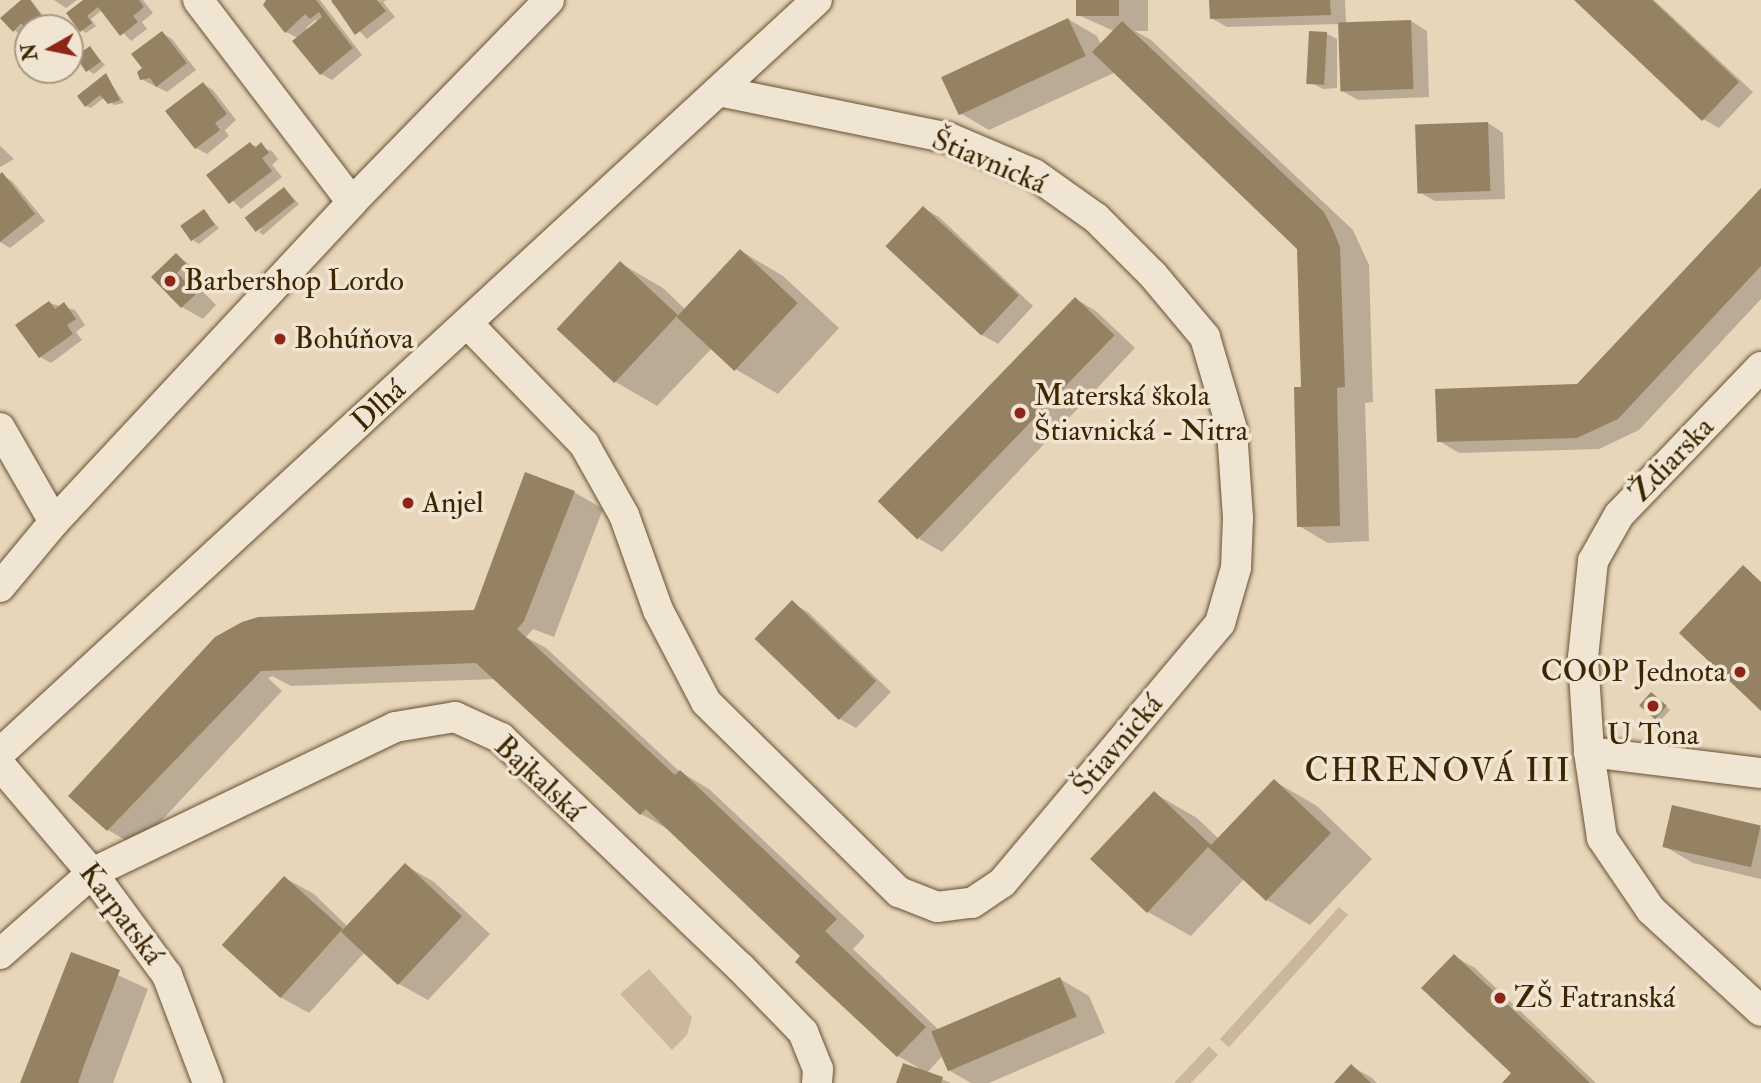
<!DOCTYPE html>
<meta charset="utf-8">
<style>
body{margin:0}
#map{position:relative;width:1761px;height:1083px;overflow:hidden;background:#e8d6bb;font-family:"IM FELL Double Pica",serif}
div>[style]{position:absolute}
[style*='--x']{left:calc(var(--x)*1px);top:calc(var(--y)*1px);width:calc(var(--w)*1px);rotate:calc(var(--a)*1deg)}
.green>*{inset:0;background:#cbb89c;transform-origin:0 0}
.shadow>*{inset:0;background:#0003}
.building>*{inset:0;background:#958262;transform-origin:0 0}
.roads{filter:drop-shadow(0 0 2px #675230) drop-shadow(0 0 2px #675230)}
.minor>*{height:30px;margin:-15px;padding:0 15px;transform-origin:15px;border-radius:15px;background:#f0e4d3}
.dots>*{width:19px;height:19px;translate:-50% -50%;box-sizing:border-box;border:4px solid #f0e4d3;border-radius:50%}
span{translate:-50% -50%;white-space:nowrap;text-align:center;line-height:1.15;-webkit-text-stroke:7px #f0e4d3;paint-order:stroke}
.street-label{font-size:30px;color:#3c2602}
.poi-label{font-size:30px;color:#3c2602}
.left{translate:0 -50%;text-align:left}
.right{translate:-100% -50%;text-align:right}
.quarter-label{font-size:33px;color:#3c2602;letter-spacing:2px}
.north{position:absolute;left:14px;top:14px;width:70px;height:70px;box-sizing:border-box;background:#f0e4d3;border:2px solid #a8987f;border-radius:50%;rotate:261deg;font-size:19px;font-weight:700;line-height:28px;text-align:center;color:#3c2602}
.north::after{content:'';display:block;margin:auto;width:24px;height:32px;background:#8f2418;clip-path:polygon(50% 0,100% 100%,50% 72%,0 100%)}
</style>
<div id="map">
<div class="green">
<i style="left:1339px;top:907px;width:12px;height:178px;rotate:42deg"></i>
<i style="clip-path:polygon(649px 969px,692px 1017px,687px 1035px,672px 1050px,620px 994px)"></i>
<i style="clip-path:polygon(1209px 1046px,1218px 1055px,1191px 1083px,1174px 1083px)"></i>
</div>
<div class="shadow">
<i style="clip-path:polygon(23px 0,31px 0,48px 22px,40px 28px,25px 25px,18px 33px,14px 30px)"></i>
<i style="clip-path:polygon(54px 0,77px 0,66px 8px)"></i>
<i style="clip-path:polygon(86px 0,143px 0,153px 13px,142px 22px,147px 29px,131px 41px,102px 10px,91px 19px,96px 26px,86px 33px,81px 30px)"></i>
<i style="clip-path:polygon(evenodd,268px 0,320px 0,362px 55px,332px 80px,321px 74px,295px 41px,298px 38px,286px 32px,268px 0,315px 20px,319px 22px,308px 30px,306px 28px,315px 20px)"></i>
<i style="clip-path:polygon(387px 0,383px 2px,395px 17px,367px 39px,331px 2px)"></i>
<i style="clip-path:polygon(1078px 0,1148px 0,1148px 31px,1135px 31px,1151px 40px,1353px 230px,1369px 265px,1373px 402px,1365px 403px,1369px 541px,1328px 543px,1299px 526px,1303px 388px,1299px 248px,1116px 72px,989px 130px,960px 113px,1068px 19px,1097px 36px,1101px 45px,1114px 31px,1078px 15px)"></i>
<i style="clip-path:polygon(1211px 0,1345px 0,1346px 23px,1411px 21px,1427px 31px,1429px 97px,1358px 100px,1342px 91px,1340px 24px,1227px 27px,1211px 18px)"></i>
<i style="clip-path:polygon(1577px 0,1654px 0,1753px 92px,1719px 128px,1703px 119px)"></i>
<i style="clip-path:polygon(162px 33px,172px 39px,196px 70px,167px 92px,141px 79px)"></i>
<i style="clip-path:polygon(1326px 33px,1337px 39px,1337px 88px,1323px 89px,1312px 83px)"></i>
<i style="clip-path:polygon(90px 48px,105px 65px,94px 74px,89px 71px)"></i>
<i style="clip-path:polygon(106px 75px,124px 103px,114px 105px,105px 97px,91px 108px,86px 106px)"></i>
<i style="clip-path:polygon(203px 84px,213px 90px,236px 120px,225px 130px,229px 136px,207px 154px,196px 148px,167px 111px)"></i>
<i style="clip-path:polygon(1488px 123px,1503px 133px,1505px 199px,1435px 201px,1419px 192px)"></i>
<i style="clip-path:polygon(250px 144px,272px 151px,278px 159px,272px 165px,282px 177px,241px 209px,209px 176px)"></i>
<i style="clip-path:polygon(0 146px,14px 159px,0 167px)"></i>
<i style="clip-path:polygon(2px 175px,12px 181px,45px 221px,10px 248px,0 242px)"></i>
<i style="clip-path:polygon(284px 189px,299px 204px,263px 235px,259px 232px)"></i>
<i style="clip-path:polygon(1761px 190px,1761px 299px,1639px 430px,1599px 449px,1459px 453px,1439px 441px,1437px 391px,1581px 384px)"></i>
<i style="clip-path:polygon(923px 208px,939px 217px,1033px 306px,998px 344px,982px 335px)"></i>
<i style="clip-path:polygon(204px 212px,219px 228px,199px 244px,194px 241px)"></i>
<i style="clip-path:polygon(741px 251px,783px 276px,839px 328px,778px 394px,735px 369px,712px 348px,657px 406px,614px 381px,620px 263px,663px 288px,686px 310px)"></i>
<i style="clip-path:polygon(176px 255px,206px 276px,196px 285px,216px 305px,203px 319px,182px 307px,153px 277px)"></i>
<i style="clip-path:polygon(1076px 299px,1096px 311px,1135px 348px,942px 552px,921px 540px,883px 504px)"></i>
<i style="clip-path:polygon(49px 303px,75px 310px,85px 325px,76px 332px,82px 340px,51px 363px,40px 357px,18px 325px)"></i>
<i style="clip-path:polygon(574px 492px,603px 509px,554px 637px,533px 629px,526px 637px,546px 648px,679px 771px,709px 789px,865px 936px,853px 949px,939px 1030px,1060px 979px,1089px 996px,1105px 1033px,989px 1083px,971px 1083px,950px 1071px,943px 1055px,927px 1073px,951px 1083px,898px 1083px,919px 1068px,898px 1056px,802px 956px,671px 831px,641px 814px,498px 679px,291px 686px,272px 676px,268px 678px,282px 691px,137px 847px,108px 830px,71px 796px,216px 639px,474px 612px)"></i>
<i style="clip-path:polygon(792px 603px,808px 612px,891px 692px,856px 728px,840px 719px)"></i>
<i style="clip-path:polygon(1656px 697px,1670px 710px,1660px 721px,1656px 718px)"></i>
<i style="clip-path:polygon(1274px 781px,1317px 806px,1372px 859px,1310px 925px,1267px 900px,1244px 879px,1191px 936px,1148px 912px,1154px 793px,1197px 818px,1219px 839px)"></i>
<i style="clip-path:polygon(1761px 828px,1761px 879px,1693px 863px,1664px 846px)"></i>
<i style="clip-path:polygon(405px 865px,434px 882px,490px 934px,428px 1000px,399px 984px,365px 952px,309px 1013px,280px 997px,285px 878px,314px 894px,348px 927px)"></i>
<i style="clip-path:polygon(72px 954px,148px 989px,113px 1083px,25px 1083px)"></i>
<i style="clip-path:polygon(1454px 956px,1475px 968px,1596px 1083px,1505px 1083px,1514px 1073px)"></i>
<i style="clip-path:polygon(1351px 1066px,1372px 1078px,1377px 1083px,1336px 1083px)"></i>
</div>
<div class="building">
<i style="clip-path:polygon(21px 0,30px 0,44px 19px,28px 32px,21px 23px,13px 32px,0 18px)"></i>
<i style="clip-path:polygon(83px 0,139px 0,144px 7px,133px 16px,138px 22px,120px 36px,98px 7px,87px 16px,92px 23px,80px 32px,66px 13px)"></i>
<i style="clip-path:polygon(266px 0,316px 0,353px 48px,320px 75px,292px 41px,322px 17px,319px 12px,310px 19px,305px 14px,285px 33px,263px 5px)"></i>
<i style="clip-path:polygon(331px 0,377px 0,386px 11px,355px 35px)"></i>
<i style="left:1076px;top:0;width:43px;height:16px"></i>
<i style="clip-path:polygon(1209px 0,1330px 0,1331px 15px,1210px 19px)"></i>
<i style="clip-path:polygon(1574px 0,1652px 0,1739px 82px,1702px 121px)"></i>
<i style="left:1068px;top:18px;width:42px;height:140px;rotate:65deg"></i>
<i style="left:1411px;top:20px;width:69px;height:73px;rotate:88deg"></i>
<i style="clip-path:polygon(1122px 21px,1324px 212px,1333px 230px,1340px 247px,1345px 387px,1337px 388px,1340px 526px,1297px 527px,1294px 387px,1301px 387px,1297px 249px,1092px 52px)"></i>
<i style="clip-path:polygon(162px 31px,187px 63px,156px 87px,150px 78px,140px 80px,137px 72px,142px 68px,131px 54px)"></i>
<i style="left:1309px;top:31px;width:18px;height:53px;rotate:3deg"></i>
<i style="left:90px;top:46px;width:19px;height:18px;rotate:55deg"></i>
<i style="clip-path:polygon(106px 73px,120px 100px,108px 104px,100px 95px,85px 107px,77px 96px)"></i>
<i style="clip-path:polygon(203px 82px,227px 114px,215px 123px,220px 130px,195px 149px,165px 111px)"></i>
<i style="left:1488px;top:122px;width:69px;height:73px;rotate:88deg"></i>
<i style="clip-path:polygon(250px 142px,255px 148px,261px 142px,269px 153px,262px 158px,272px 171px,229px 204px,206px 175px)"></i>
<i style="clip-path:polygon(2px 172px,35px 214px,0 242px,0 174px)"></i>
<i style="left:284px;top:187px;width:18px;height:50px;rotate:52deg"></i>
<i style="clip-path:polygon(1761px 188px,1761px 266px,1618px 419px,1577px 438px,1437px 442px,1435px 389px,1577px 384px)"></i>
<i style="left:923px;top:206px;width:131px;height:55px;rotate:43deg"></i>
<i style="left:204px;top:209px;width:19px;height:29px;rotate:55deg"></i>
<i style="left:740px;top:249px;width:79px;height:93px;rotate:43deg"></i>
<i style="clip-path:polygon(176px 253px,186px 263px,177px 273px,197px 293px,181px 308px,151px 277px)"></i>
<i style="left:620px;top:261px;width:79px;height:93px;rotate:43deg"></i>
<i style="left:1075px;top:297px;width:55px;height:284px;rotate:44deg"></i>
<i style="clip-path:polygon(49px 301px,55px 309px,64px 302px,76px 319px,67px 325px,73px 334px,39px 358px,15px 325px)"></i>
<i style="clip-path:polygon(525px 472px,575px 491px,524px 621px,517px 629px,675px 775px,680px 770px,837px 919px,825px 931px,926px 1027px,897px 1057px,795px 962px,800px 956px,646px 809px,640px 815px,476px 663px,261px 671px,107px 831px,68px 796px,215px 637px,242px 622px,258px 617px,474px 610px)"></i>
<i style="clip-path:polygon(1743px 565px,1761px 582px,1761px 711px,1679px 633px)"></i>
<i style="left:792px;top:600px;width:117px;height:54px;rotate:44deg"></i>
<i style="left:1651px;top:692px;width:21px;height:18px;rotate:41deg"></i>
<i style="clip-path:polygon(1274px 779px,1331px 833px,1266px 901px,1208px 847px,1147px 913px,1090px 859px,1154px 791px,1211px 845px)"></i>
<i style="left:1672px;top:805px;width:91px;height:43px;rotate:13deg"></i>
<i style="left:405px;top:863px;width:78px;height:94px;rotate:43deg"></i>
<i style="left:284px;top:876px;width:79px;height:93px;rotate:42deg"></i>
<i style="clip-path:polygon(71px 952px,120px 970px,84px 1065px,78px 1083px,20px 1083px)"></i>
<i style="clip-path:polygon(1454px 954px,1555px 1049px,1590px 1083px,1502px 1083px,1511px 1073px,1421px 988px)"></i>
<i style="left:1060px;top:977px;width:43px;height:140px;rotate:67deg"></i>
<i style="clip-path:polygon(903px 1063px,943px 1077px,941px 1083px,896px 1083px)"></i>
<i style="clip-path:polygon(1351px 1064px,1371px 1083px,1334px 1083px)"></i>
</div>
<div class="roads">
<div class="minor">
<i style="--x:198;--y:0;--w:254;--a:52.7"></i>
<i style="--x:468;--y:324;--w:167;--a:46"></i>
<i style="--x:584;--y:444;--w:81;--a:60.6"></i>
<i style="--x:624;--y:515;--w:101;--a:70.3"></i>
<i style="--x:658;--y:610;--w:104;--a:62.4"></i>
<i style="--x:706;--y:702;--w:271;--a:44.6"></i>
<i style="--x:899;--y:892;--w:41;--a:21.5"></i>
<i style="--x:937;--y:907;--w:35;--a:-7"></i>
<i style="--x:972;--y:903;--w:36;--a:-34"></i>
<i style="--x:1002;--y:883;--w:339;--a:-50"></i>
<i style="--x:1220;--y:623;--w:57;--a:-73.8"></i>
<i style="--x:1236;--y:568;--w:50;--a:-87.7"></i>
<i style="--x:1238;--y:518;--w:89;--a:-93.9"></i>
<i style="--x:1232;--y:429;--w:96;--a:-106.4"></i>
<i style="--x:1205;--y:337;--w:81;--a:-130"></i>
<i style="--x:1153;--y:275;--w:81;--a:-135"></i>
<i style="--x:1096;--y:218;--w:76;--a:-144.6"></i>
<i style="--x:1034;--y:174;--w:92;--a:-157"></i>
<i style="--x:949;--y:138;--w:235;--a:-168.5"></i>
<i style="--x:1761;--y:367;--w:205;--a:133.8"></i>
<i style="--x:1619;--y:515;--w:53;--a:119.5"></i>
<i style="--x:1593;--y:561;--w:98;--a:95.9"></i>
<i style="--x:1583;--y:658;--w:94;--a:86.3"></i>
<i style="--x:1589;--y:752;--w:87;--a:81.4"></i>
<i style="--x:1602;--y:838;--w:87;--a:55.8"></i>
<i style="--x:1651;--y:910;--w:149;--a:42.6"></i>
<i style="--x:0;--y:428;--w:108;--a:60.1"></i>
<i style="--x:0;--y:587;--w:85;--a:-50.3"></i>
<i style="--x:54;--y:522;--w:437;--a:-47"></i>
<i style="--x:352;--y:202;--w:282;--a:-45.7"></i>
<i style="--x:1589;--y:752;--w:173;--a:7"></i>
<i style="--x:0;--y:753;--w:1111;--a:-42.67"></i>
<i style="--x:0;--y:765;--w:142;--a:49.6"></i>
<i style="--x:92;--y:873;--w:127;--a:53.7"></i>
<i style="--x:167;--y:975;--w:116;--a:69.2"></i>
<i style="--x:0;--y:954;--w:123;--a:-41.4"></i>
<i style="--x:92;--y:873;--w:336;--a:-25.7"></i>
<i style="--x:395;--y:727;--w:61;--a:-9.5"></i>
<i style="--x:455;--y:717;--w:51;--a:24.5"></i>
<i style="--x:501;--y:738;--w:331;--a:43.8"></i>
<i style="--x:740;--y:967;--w:91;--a:45.9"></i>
<i style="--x:803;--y:1032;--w:40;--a:68"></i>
<i style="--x:818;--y:1069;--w:14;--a:94"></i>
</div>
</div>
<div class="dots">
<i style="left:170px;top:281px;background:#8f2418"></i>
<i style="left:280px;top:339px;background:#8f2418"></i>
<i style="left:1020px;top:413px;background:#8f2418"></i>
<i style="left:408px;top:503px;background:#8f2418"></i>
<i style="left:1740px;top:672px;background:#8f2418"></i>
<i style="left:1653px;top:706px;background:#8f2418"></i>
<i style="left:1500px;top:998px;background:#8f2418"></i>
</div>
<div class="street-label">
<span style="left:989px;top:162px;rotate:23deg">Štiavnická</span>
<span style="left:379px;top:406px;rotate:-43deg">Dlhá</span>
<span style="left:1672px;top:460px;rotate:-46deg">Ždiarska</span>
<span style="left:1118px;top:745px;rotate:-50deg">Štiavnická</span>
<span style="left:539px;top:779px;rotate:43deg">Bajkalská</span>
<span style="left:121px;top:914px;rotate:53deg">Karpatská</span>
</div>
<div class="poi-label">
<span class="left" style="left:184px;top:281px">Barbershop Lordo</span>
<span class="left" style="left:294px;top:339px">Bohúňova</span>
<span class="left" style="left:1034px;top:413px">Materská škola<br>Štiavnická - Nitra</span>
<span class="left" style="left:422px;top:503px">Anjel</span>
<span class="right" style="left:1726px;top:672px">COOP Jednota</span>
<span style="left:1653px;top:735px">U Tona</span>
<span class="left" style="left:1514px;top:998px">ZŠ Fatranská</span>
</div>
<div class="quarter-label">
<span style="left:1438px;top:771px">CHRENOVÁ III</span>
</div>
<div class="north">N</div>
</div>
